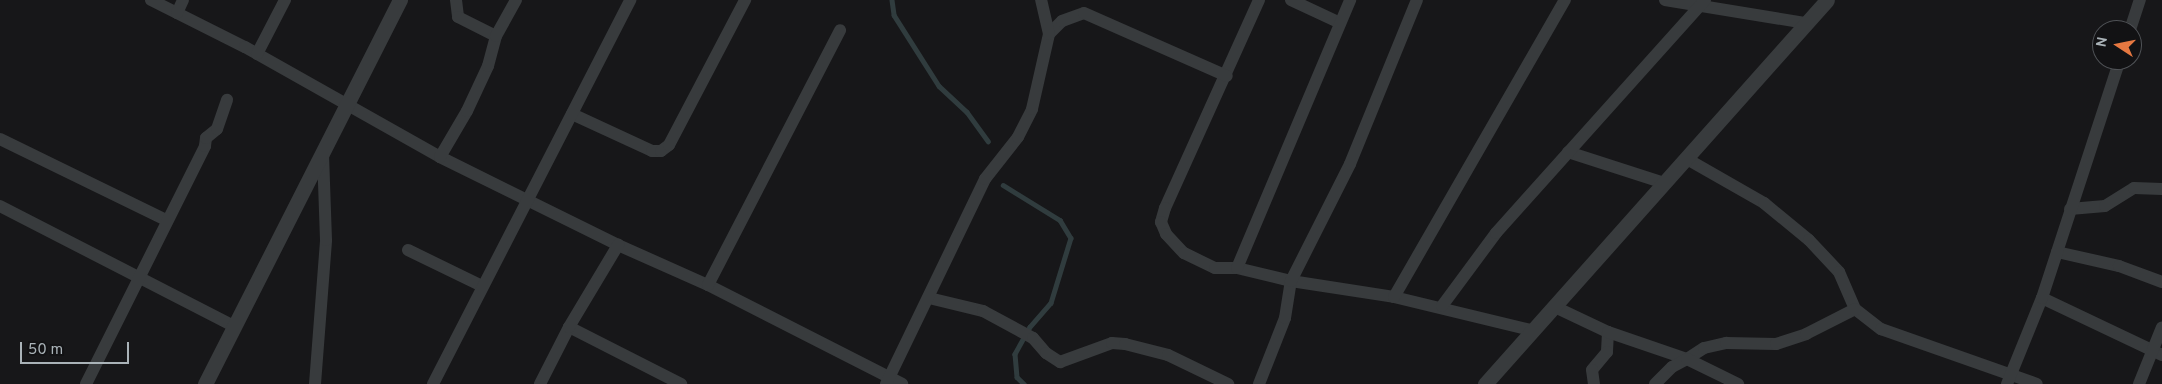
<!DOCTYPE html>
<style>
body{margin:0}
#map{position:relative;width:2162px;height:384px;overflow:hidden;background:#171719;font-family:Overpass,sans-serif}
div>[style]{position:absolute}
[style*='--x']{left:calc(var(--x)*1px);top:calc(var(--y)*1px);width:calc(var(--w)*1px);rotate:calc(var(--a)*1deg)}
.stream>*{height:4.5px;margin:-2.25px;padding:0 2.25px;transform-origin:2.25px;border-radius:2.25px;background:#303c3e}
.minor>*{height:12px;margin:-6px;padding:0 6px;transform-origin:6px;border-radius:6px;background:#383b3d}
.tertiary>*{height:15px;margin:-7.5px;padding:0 7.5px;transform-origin:7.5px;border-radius:7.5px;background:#383b3d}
span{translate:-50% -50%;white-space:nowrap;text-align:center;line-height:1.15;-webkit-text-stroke:4.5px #121214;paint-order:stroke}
.north{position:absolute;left:2092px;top:20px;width:50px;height:50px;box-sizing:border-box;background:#121214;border:1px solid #4f5256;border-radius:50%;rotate:281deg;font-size:14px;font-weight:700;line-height:20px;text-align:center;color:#aab3b8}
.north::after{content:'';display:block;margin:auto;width:18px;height:22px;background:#e67841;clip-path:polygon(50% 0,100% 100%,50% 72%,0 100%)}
.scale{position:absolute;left:20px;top:342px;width:109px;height:22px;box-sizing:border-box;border:2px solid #aab3b8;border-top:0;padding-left:6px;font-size:15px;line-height:18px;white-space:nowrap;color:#aab3b8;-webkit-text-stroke:4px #121214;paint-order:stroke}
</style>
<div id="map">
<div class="stream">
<i style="--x:892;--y:0;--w:15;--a:82"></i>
<i style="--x:894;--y:15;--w:84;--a:57.6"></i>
<i style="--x:939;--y:86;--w:38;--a:43"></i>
<i style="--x:967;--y:112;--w:36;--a:54"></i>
<i style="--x:1003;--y:185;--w:67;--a:31.6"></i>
<i style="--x:1060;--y:220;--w:21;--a:59"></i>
<i style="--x:1071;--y:238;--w:68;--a:107.1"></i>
<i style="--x:1051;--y:303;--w:32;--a:131"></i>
<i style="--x:1030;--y:327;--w:31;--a:119"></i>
<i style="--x:1015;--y:354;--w:23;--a:85"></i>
<i style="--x:1017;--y:377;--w:10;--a:45"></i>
</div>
<div class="minor">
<i style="--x:151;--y:0;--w:105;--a:26.6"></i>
<i style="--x:245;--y:47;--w:224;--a:29.4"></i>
<i style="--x:440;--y:157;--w:199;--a:26.3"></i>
<i style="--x:618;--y:245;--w:98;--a:24"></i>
<i style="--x:708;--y:285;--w:218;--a:27"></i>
<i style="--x:456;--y:0;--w:17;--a:83"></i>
<i style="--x:458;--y:17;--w:42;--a:26.6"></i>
<i style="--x:1259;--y:0;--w:228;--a:114.3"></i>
<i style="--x:1165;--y:208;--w:15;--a:106"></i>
<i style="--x:1161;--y:222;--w:13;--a:67"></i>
<i style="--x:1166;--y:234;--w:26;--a:47"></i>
<i style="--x:1184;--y:253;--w:34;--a:26"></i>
<i style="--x:1215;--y:268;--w:22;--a:0"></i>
<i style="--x:1237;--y:268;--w:56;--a:13.5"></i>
<i style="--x:1291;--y:281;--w:104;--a:8.8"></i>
<i style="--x:1394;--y:297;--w:140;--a:13.6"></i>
<i style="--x:1291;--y:0;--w:54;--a:25.1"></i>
<i style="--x:1665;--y:0;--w:143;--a:9.3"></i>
<i style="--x:177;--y:13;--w:14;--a:-65"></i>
<i style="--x:2130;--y:30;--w:32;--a:-72"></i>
<i style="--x:1049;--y:34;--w:18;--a:-45"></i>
<i style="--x:1062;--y:21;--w:23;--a:-20"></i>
<i style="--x:1084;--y:13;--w:156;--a:23.8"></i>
<i style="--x:257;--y:54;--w:61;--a:-62.6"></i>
<i style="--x:572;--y:114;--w:88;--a:24.8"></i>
<i style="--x:652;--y:151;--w:9;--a:0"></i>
<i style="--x:661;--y:151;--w:10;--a:-37"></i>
<i style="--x:669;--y:145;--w:164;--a:-62.3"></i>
<i style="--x:0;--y:139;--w:185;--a:26"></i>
<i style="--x:1568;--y:152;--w:101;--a:17.9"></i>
<i style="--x:440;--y:157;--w:53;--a:-59.6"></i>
<i style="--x:467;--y:111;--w:50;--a:-65"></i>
<i style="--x:488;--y:66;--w:31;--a:-75"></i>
<i style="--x:496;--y:36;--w:41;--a:-60.9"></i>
<i style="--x:1687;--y:159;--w:89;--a:29.7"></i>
<i style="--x:1764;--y:203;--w:58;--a:39.4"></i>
<i style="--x:1809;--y:240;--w:44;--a:46.8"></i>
<i style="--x:1839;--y:272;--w:40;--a:66.6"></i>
<i style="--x:1855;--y:309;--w:33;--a:38"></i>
<i style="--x:1881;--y:329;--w:165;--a:19.4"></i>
<i style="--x:0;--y:206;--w:264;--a:27.2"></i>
<i style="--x:2070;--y:209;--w:35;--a:-5"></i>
<i style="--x:2105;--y:206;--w:34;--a:-32"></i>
<i style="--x:2134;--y:188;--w:28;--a:2"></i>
<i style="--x:408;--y:250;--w:82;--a:25.9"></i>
<i style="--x:2057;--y:252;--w:64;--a:12.7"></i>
<i style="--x:2119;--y:266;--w:46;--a:20.4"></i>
<i style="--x:1237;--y:268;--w:291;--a:-67.1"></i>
<i style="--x:708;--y:285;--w:287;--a:-62.6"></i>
<i style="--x:1394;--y:297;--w:343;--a:-60.1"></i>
<i style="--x:929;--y:298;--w:56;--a:13.5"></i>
<i style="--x:983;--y:311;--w:57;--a:28.4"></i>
<i style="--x:1033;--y:338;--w:20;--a:49"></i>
<i style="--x:1046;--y:353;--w:17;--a:33"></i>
<i style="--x:1060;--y:362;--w:55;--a:-20.1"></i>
<i style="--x:1112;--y:343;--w:13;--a:4"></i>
<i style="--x:1125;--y:344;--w:44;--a:14.3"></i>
<i style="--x:1168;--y:355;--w:67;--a:25.8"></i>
<i style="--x:2042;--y:298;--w:133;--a:25.4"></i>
<i style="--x:1442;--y:306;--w:91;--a:-53.5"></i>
<i style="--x:1496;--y:233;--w:313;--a:-48.1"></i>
<i style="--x:1555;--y:307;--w:59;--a:25.3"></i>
<i style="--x:1608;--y:332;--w:20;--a:93"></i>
<i style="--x:1607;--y:352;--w:23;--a:130"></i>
<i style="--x:1592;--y:370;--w:14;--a:82"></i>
<i style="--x:569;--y:327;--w:126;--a:27"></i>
<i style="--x:1608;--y:332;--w:83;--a:18.9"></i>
<i style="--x:1687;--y:359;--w:20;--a:-33"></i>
<i style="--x:1704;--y:348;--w:23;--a:-13"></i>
<i style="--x:1726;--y:343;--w:50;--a:1.1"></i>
<i style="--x:1776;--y:344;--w:32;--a:-18"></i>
<i style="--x:1806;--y:334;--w:55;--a:-27"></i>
<i style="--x:86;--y:384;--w:266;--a:-63.4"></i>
<i style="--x:205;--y:146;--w:8;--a:-83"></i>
<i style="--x:206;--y:138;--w:14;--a:-39"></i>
<i style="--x:217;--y:129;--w:31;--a:-71"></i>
<i style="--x:315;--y:384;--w:144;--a:-85.6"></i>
<i style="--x:326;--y:240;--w:87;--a:-92"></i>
<i style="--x:433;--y:384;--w:432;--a:-62.8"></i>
<i style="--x:540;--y:384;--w:64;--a:-63"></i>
<i style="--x:569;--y:327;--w:96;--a:-59.1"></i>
<i style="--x:886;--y:384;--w:228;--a:-64.2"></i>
<i style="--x:985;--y:179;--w:53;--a:-51.8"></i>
<i style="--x:1018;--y:137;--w:31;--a:-63"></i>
<i style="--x:1032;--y:109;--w:77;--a:-77.2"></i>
<i style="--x:1049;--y:34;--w:35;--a:-103"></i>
<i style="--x:1259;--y:384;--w:71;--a:-68.5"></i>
<i style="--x:1285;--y:318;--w:37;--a:-81"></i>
<i style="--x:1291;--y:281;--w:131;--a:-63.2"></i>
<i style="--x:1350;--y:164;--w:177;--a:-67.8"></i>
<i style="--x:1655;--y:384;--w:24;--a:-45"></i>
<i style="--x:1672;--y:367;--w:17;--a:-28"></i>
<i style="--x:1687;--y:359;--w:57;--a:26.1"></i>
<i style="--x:2007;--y:384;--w:93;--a:-67.9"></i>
<i style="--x:2042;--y:298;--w:250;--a:-71.9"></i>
<i style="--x:2139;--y:384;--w:61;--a:-68"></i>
</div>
<div class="tertiary">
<i style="--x:205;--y:384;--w:431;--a:-63.1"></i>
<i style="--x:1485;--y:384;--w:514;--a:-48.31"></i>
</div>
<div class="north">N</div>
<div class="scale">50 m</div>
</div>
